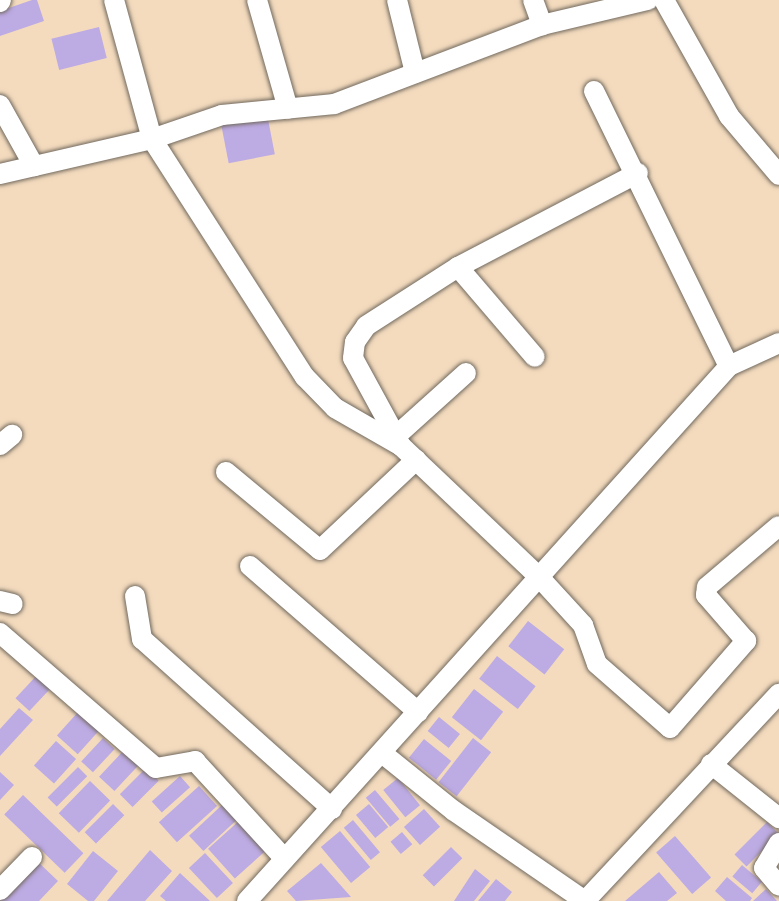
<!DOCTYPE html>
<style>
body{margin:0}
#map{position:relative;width:779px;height:901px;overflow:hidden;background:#f4dbbe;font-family:Mali,sans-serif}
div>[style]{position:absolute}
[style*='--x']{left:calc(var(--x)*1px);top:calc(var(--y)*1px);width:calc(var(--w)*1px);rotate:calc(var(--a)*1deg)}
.building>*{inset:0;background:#bdabe4;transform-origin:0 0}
.roads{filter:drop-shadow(0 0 2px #71695e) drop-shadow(0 0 2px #71695e)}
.street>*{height:20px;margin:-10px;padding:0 10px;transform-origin:10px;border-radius:10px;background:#fff}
span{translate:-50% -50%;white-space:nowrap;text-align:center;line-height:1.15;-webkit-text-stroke:4.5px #f6f6f2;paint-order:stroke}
</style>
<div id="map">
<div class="building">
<i style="clip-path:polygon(32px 0,37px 0,44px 21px,0 36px,0 11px)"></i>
<i style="left:99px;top:27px;width:32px;height:49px;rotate:76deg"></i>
<i style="left:267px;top:114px;width:41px;height:47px;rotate:79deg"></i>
<i style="left:528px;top:621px;width:46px;height:32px;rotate:38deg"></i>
<i style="left:497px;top:656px;width:49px;height:29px;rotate:38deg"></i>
<i style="left:38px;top:674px;width:19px;height:33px;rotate:43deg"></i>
<i style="left:474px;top:689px;width:37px;height:36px;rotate:38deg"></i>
<i style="clip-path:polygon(19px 708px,33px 720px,0 756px,0 729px)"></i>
<i style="left:79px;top:711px;width:28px;height:33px;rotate:42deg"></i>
<i style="left:439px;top:717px;width:27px;height:18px;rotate:39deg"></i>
<i style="left:103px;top:738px;width:16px;height:32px;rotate:43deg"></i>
<i style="left:473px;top:738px;width:23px;height:56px;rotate:38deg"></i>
<i style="left:424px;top:739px;width:35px;height:24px;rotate:39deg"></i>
<i style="left:56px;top:741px;width:27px;height:33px;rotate:42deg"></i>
<i style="left:125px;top:749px;width:21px;height:38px;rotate:43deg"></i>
<i style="left:78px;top:767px;width:13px;height:43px;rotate:45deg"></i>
<i style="left:146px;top:768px;width:18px;height:37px;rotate:45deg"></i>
<i style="clip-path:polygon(0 772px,14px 785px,0 800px)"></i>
<i style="left:180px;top:776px;width:15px;height:38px;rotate:48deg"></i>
<i style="left:398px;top:778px;width:35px;height:19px;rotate:51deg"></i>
<i style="left:90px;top:781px;width:28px;height:45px;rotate:44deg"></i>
<i style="left:199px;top:786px;width:27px;height:54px;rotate:48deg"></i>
<i style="left:375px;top:790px;width:38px;height:12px;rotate:50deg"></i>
<i style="left:23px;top:795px;width:84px;height:27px;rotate:44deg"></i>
<i style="left:113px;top:804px;width:16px;height:40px;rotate:45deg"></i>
<i style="left:369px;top:804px;width:30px;height:17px;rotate:50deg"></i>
<i style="left:222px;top:805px;width:21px;height:45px;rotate:47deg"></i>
<i style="left:424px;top:809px;width:24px;height:27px;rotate:48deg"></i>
<i style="left:240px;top:820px;width:40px;height:43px;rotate:48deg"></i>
<i style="left:353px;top:820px;width:42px;height:12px;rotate:50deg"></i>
<i style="left:767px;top:822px;width:17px;height:46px;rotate:45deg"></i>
<i style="left:340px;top:831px;width:47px;height:25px;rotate:50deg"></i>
<i style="left:402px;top:832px;width:16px;height:15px;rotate:50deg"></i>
<i style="left:675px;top:836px;width:55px;height:25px;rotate:49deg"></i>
<i style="left:451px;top:847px;width:16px;height:40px;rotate:45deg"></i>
<i style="clip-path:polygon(150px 850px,172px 871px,145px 901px,107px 901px)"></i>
<i style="clip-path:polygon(93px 851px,118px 871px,94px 901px,88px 901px,67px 884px)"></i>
<i style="left:205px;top:853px;width:41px;height:22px;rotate:47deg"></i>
<i style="clip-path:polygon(36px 860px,58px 881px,39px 901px,0 901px)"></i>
<i style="clip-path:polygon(321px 863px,351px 897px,296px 901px,287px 891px)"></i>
<i style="left:742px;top:865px;width:26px;height:15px;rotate:40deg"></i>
<i style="clip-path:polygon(475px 869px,490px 881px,474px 901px,454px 901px)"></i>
<i style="clip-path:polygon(659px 872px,677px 893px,667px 901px,625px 901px)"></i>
<i style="clip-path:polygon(180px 873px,210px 901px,166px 901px,160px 896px)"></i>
<i style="clip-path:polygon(727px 877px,752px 898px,750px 901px,726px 901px,715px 891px)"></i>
<i style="clip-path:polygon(496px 879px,512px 892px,505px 901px,478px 901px)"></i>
<i style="clip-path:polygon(766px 889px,777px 901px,753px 901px)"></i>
</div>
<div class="roads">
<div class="street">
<i style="--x:114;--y:0;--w:144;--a:74.7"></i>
<i style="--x:152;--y:139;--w:283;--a:57.3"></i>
<i style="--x:305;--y:377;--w:43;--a:45.9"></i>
<i style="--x:335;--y:408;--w:76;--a:29.9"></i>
<i style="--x:401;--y:446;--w:192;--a:43.5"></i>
<i style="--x:540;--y:578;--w:64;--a:47.5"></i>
<i style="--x:583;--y:625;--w:41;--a:70.3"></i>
<i style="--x:597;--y:664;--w:97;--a:41.2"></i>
<i style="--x:670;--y:728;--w:116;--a:-48.9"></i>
<i style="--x:746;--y:641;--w:61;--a:-131"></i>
<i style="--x:706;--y:595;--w:8;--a:-83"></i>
<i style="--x:707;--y:587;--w:94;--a:-40.3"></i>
<i style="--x:257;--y:0;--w:113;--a:74.1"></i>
<i style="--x:397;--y:0;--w:75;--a:76.1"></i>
<i style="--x:533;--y:0;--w:27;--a:70"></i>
<i style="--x:664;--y:0;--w:133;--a:60.7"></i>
<i style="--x:729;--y:116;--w:77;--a:49.7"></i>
<i style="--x:0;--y:2;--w:2;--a:-63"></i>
<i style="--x:594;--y:91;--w:306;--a:63.9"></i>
<i style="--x:0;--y:105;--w:70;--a:60.9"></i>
<i style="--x:0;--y:174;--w:156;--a:-13"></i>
<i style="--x:152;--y:139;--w:74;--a:-18.9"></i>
<i style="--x:222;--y:115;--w:113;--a:-5.6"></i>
<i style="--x:334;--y:104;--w:222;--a:-20.8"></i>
<i style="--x:542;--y:25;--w:109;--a:-13.3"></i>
<i style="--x:458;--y:267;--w:118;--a:49.5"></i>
<i style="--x:396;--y:436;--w:94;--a:-42"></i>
<i style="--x:0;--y:445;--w:16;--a:-40"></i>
<i style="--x:401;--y:446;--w:100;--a:-118.6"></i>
<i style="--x:353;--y:358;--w:16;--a:-83"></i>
<i style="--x:355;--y:342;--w:19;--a:-55"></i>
<i style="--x:366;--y:326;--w:109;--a:-32.7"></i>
<i style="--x:458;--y:267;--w:203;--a:-27.6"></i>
<i style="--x:226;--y:472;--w:122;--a:39.7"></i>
<i style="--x:320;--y:550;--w:132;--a:-43.2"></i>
<i style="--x:250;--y:566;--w:223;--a:41"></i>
<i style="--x:135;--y:596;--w:44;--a:80.8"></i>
<i style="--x:142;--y:639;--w:255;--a:41.8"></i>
<i style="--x:0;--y:601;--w:13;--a:13"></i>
<i style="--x:0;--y:633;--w:206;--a:40.9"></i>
<i style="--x:156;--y:768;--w:40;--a:-10"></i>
<i style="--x:195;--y:761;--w:132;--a:47.5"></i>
<i style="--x:382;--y:753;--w:92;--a:38.9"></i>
<i style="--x:454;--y:811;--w:159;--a:34.5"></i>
<i style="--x:711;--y:764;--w:87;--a:38.5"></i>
<i style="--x:779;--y:843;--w:29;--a:121"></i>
<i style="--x:764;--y:868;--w:23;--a:50"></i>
<i style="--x:0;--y:890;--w:46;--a:-45.9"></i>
<i style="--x:247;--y:901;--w:720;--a:-47.98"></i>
<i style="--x:729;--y:366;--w:55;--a:-24.7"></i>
<i style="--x:585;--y:901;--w:284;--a:-46.9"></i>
</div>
</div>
</div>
